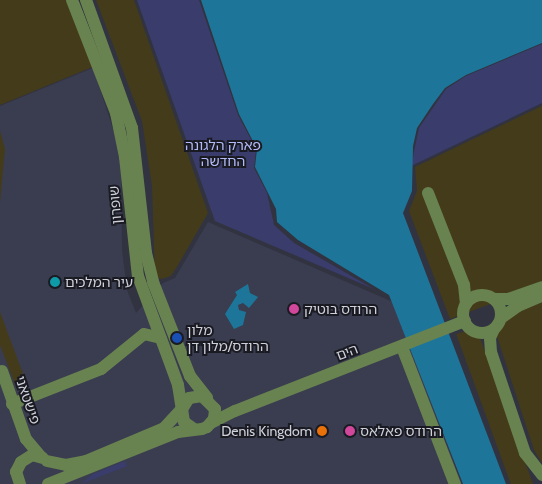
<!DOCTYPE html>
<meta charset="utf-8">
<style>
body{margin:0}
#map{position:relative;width:542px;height:484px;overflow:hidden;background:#313341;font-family:Cabin,"Noto Sans Hebrew",sans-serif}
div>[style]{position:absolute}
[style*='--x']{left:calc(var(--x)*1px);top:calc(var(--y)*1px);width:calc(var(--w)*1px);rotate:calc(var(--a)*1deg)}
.built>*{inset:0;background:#3a3c50}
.green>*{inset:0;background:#3a3d6b}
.sand>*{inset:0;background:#443b1b;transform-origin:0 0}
.water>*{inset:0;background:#1d7699}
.minor>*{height:12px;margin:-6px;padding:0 6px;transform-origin:6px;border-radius:6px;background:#68834f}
.minor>.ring{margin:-6px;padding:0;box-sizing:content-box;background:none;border:12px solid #68834f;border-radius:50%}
.dots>*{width:14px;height:14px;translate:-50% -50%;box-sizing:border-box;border:2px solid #1a1b22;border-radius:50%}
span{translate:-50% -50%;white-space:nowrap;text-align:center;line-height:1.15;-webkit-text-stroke:4px #1a1b22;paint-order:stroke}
.park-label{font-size:14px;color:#b3baf9}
.street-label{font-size:14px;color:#cfd1da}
.poi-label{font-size:14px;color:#cfd1da}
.left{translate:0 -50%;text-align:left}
.right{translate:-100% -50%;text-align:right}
</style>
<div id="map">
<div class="built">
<i style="clip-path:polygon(93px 68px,121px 153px,122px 250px,127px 290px,136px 313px,163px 283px,175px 278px,208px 222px,393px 302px,462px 484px,0 484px,0 106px)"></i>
</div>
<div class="green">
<i style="clip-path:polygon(137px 0,199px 0,238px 115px,256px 149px,254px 168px,267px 193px,274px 225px,294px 243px,374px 289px,215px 221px)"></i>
<i style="clip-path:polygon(542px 44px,542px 103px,411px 166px,419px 128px,446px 89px,466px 76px)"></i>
<i style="clip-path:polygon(125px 461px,127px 466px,81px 484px,93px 474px)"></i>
</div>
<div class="sand">
<i style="clip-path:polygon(0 0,68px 0,95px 66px,0 105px)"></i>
<i style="clip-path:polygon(96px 0,134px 0,208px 213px,178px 265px,171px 276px,162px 279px,155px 277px,152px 186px,142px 121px)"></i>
<i style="clip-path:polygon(542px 106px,542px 285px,450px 319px,409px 211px,417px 191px,415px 167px)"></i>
<i style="clip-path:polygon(0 131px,5px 149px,0 202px)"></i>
<i style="clip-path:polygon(542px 302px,542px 463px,534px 450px,492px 321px)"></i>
<i style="clip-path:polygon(0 312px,26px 382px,16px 387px,0 345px)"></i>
<i style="left:476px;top:327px;width:167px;height:21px;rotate:70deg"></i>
</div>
<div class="water">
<i style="clip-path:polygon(201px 0,542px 0,542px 43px,466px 75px,445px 88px,433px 104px,417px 128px,413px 146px,412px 191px,403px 213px,506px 484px,463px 484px,389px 295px,298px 240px,277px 222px,276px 209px,255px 167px,257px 149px,239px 114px)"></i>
<i style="clip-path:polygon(248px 284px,250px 293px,258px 297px,249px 308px,243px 303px,238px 305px,239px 310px,246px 312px,243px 325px,234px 329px,225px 314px,237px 295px,235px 292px)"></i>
</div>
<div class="minor">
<i style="--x:72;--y:0;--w:121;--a:68.7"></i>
<i style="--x:116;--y:113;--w:45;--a:78.4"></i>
<i style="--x:125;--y:157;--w:120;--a:83.8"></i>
<i style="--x:138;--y:276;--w:116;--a:69.8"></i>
<i style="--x:178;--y:385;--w:24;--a:81"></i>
<i style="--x:86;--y:0;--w:136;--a:70.2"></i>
<i style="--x:132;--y:128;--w:126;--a:83.6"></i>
<i style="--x:146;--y:253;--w:30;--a:76"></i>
<i style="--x:153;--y:282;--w:101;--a:68.5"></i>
<i style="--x:190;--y:376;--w:28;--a:52"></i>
<i style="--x:428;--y:193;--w:99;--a:68.6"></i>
<i style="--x:464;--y:285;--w:19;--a:84"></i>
<i class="ring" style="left:463px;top:295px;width:26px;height:26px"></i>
<i style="--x:494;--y:299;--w:14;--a:0"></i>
<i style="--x:508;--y:299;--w:36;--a:-19"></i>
<i style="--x:501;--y:318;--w:21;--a:-35"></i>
<i style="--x:518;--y:306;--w:26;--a:-23"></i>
<i style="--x:494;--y:329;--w:10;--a:114"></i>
<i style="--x:490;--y:338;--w:14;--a:86"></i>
<i style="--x:491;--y:352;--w:107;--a:71.4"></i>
<i style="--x:525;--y:453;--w:28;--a:52"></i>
<i style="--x:402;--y:347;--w:147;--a:68.9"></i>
<i style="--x:2;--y:371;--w:72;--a:70.6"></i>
<i style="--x:26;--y:439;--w:23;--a:50"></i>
<i style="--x:12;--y:404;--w:96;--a:-21.5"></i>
<i style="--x:101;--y:369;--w:55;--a:-39.1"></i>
<i style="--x:144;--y:334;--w:17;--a:13"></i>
<i style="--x:211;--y:423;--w:27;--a:-27"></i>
<i style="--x:235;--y:411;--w:247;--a:-21.4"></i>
<i style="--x:47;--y:461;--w:19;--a:12"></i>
<i style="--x:66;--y:465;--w:20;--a:-11"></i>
<i style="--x:86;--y:461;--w:85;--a:-22.9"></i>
<i style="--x:164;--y:428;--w:25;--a:-47"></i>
<i style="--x:20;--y:484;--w:13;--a:-108"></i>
<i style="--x:16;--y:472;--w:11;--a:-63"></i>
<i style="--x:21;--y:462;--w:13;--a:-32"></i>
<i style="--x:32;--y:455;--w:11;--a:15"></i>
<i style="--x:48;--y:484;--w:140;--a:-21.8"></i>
<i style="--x:178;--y:432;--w:24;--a:-7"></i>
<i style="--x:202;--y:429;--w:5;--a:-22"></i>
<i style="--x:207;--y:427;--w:11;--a:-49"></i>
<i style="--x:214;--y:419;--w:10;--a:-84"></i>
<i style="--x:215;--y:409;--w:18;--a:-135"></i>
<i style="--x:202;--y:396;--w:13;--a:171"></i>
<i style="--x:189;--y:398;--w:13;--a:122"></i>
<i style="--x:182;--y:409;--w:13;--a:81"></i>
<i style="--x:184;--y:422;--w:12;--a:35"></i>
</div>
<div class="dots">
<i style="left:55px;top:282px;background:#0f9aa8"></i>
<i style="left:294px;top:309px;background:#d1479c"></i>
<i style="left:177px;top:338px;background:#1a4fb4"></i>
<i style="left:322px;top:431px;background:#e8710a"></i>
<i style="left:350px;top:431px;background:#d1479c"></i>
</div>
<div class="park-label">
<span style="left:223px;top:153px">פארק הלגונה<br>החדשה</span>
</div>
<div class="street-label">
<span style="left:115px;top:205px;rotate:-95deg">שופרון</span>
<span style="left:347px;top:352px;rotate:-21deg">הים</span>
<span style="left:28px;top:400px;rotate:71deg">פישטאני</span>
</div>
<div class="poi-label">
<span class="left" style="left:65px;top:282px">עיר המלכים</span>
<span class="left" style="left:304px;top:309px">הרודס בוטיק</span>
<span class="left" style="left:187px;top:338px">מלון<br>הרודס/מלון דן</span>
<span class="right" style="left:312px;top:431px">Denis Kingdom</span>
<span class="left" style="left:360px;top:431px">הרודס פאלאס</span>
</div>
</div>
